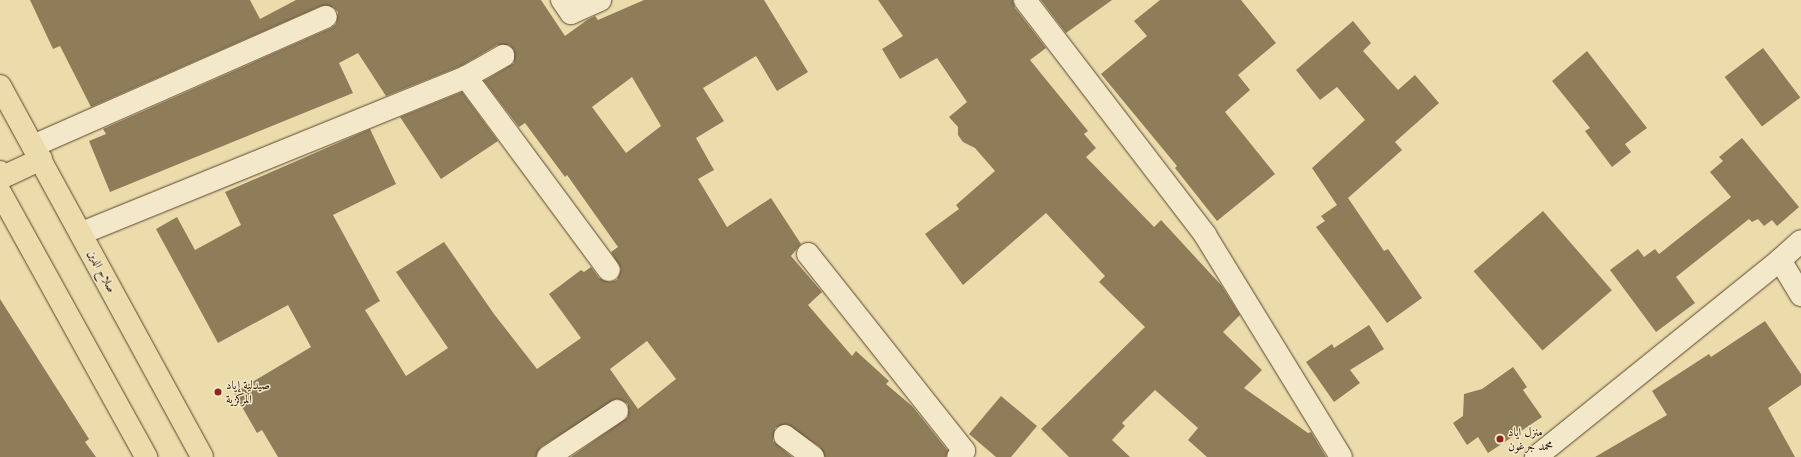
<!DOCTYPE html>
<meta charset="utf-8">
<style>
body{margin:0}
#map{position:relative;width:1801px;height:457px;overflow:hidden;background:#ecdcac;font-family:"Libre Caslon Text",Amiri,serif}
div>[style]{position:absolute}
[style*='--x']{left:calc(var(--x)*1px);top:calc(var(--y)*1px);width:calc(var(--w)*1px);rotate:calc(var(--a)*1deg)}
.building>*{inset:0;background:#8f7c59;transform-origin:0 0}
.roads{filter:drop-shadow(0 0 1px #5b452b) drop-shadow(0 0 1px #5b452b)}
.minor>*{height:22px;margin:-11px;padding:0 11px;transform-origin:11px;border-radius:11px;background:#f3e8c9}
.trunk>*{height:22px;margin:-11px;padding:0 11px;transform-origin:11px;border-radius:11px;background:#ecdcac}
.dots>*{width:11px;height:11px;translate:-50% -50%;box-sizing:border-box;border:2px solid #f3e8c9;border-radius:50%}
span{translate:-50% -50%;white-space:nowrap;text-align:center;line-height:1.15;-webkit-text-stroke:3px #f3e8c9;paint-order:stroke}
.street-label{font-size:12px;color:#2b1300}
.poi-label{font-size:12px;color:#2b1300}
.left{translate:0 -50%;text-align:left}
</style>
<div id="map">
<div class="building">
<i style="clip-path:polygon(evenodd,30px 0,250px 0,260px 19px,296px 0,541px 0,565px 36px,587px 20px,595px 16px,598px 20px,644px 0,764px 0,808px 72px,777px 91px,756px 56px,703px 88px,724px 121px,696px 138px,714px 170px,698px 179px,727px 227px,771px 198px,801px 244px,791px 256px,822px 292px,808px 305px,852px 356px,856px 351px,889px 381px,886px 384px,912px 406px,948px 451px,946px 457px,825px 457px,820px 447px,786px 424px,775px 428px,773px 441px,792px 457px,571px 457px,628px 417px,628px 404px,617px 399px,541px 447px,536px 457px,278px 457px,262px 430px,257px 433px,234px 393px,311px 347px,288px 305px,218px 343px,156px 229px,177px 217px,195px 250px,241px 225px,225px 192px,370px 129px,396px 184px,333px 215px,380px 301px,365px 310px,406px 376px,448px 348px,396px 272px,444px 242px,494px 314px,537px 369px,581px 338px,549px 294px,581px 270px,584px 272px,591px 267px,599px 278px,610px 282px,617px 280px,621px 269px,611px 252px,618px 247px,567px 175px,565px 177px,525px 123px,519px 127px,484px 81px,514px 63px,514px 50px,509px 45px,497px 45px,461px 66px,386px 96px,358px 53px,339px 63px,353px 93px,110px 192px,89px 141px,106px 134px,103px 129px,331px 28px,336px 24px,338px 12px,333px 7px,321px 6px,91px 107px,60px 46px,53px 49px,30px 0,632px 77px,661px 126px,626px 153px,592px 107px,632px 77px,30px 0,647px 341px,676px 379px,638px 409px,610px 369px,647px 341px)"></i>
<i style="clip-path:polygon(878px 0,1013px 0,1015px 8px,1046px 48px,1030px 60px,1088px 131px,1084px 134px,1096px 148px,1086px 157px,1154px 227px,1161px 220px,1221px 285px,1240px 315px,1223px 332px,1262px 370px,1244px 388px,1308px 433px,1311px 432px,1326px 457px,1207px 457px,1188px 440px,1198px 428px,1155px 390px,1122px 423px,1125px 426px,1112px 440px,1130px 457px,1069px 457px,1041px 429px,1145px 327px,1099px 282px,1105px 276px,1046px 213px,963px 285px,925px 234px,959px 209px,956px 205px,995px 171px,975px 148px,963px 142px,958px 135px,958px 127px,949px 117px,967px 102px,937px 58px,900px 79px,882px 49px,903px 36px)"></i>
<i style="clip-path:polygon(1041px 0,1112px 0,1066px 33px)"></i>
<i style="clip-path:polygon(1160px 0,1241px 0,1276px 43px,1238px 75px,1250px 90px,1225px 112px,1275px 174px,1217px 221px,1175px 168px,1177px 166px,1101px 74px,1147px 36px,1134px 21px)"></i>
<i style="clip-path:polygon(1353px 21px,1371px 43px,1363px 51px,1398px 90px,1415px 75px,1439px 103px,1395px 142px,1402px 150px,1348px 198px,1384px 251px,1388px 249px,1422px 298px,1387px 323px,1316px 227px,1325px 221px,1321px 216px,1337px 205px,1312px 168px,1365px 120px,1337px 87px,1320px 100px,1296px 70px)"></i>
<i style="left:1763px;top:48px;width:62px;height:48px;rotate:53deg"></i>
<i style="clip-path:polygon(1587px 51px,1647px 128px,1625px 144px,1631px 152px,1612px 167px,1585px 131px,1590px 128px,1552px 81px)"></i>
<i style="clip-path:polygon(462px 92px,498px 141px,441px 179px,400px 117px)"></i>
<i style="clip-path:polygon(1742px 138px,1799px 207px,1777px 226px,1772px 220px,1764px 226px,1758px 219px,1752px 222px,1749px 219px,1676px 277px,1695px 303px,1656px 332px,1610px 270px,1638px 249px,1644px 257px,1655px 249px,1659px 254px,1731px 197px,1710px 172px,1723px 161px,1719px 157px)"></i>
<i style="left:1543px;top:211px;width:105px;height:92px;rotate:49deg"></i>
<i style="clip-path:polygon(0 299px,89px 439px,85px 442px,96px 457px,0 457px)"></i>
<i style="clip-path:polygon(1765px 321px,1801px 374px,1801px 385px,1768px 408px,1795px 457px,1595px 457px,1667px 415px,1652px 391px,1709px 354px,1711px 357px)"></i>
<i style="clip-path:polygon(1369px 325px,1384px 349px,1350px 370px,1360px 383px,1334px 402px,1306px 362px,1332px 344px,1334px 348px)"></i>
<i style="clip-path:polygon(1513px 367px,1527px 387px,1523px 390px,1542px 417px,1488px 453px,1478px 437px,1467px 445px,1453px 423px,1463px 416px,1464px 394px,1482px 389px)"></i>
<i style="clip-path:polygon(1001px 396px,1037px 426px,1011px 457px,996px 457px,969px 434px)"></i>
</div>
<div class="roads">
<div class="minor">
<i style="--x:562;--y:0;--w:16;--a:55"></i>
<i style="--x:571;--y:13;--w:32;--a:-24"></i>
<i style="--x:1025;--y:0;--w:296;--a:52.5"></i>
<i style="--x:1205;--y:235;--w:260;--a:58.5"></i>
<i style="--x:466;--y:77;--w:240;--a:53.5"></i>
<i style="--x:33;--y:146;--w:320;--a:-23.8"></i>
<i style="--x:82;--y:233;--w:414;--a:-22.1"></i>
<i style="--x:466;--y:77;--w:43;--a:-29.6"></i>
<i style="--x:808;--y:254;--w:251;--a:51.6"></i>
<i style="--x:964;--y:451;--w:8;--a:135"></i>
<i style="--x:1780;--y:260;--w:28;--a:-42"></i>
<i style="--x:785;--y:436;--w:35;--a:37"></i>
<i style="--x:548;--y:457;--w:83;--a:-33.7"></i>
<i style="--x:1536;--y:457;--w:314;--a:-38.9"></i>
<i style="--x:1780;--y:260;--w:41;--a:59"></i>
</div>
<div class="trunk">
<i style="--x:0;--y:86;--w:422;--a:61.4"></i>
<i style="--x:0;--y:172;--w:6;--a:39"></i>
<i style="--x:5;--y:176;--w:40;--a:-25"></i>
<i style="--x:0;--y:192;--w:303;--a:61.1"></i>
</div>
</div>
<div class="dots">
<i style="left:218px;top:392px;background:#8f2418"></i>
<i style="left:1500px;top:439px;background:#8f2418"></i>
</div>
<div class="street-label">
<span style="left:102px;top:271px;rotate:62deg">صلاح الدين</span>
</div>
<div class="poi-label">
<span class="left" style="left:226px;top:392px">صيدلية إياد<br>المركزية</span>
<span class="left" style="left:1508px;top:439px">منزل اياد<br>محمد جرغون</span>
</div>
</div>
